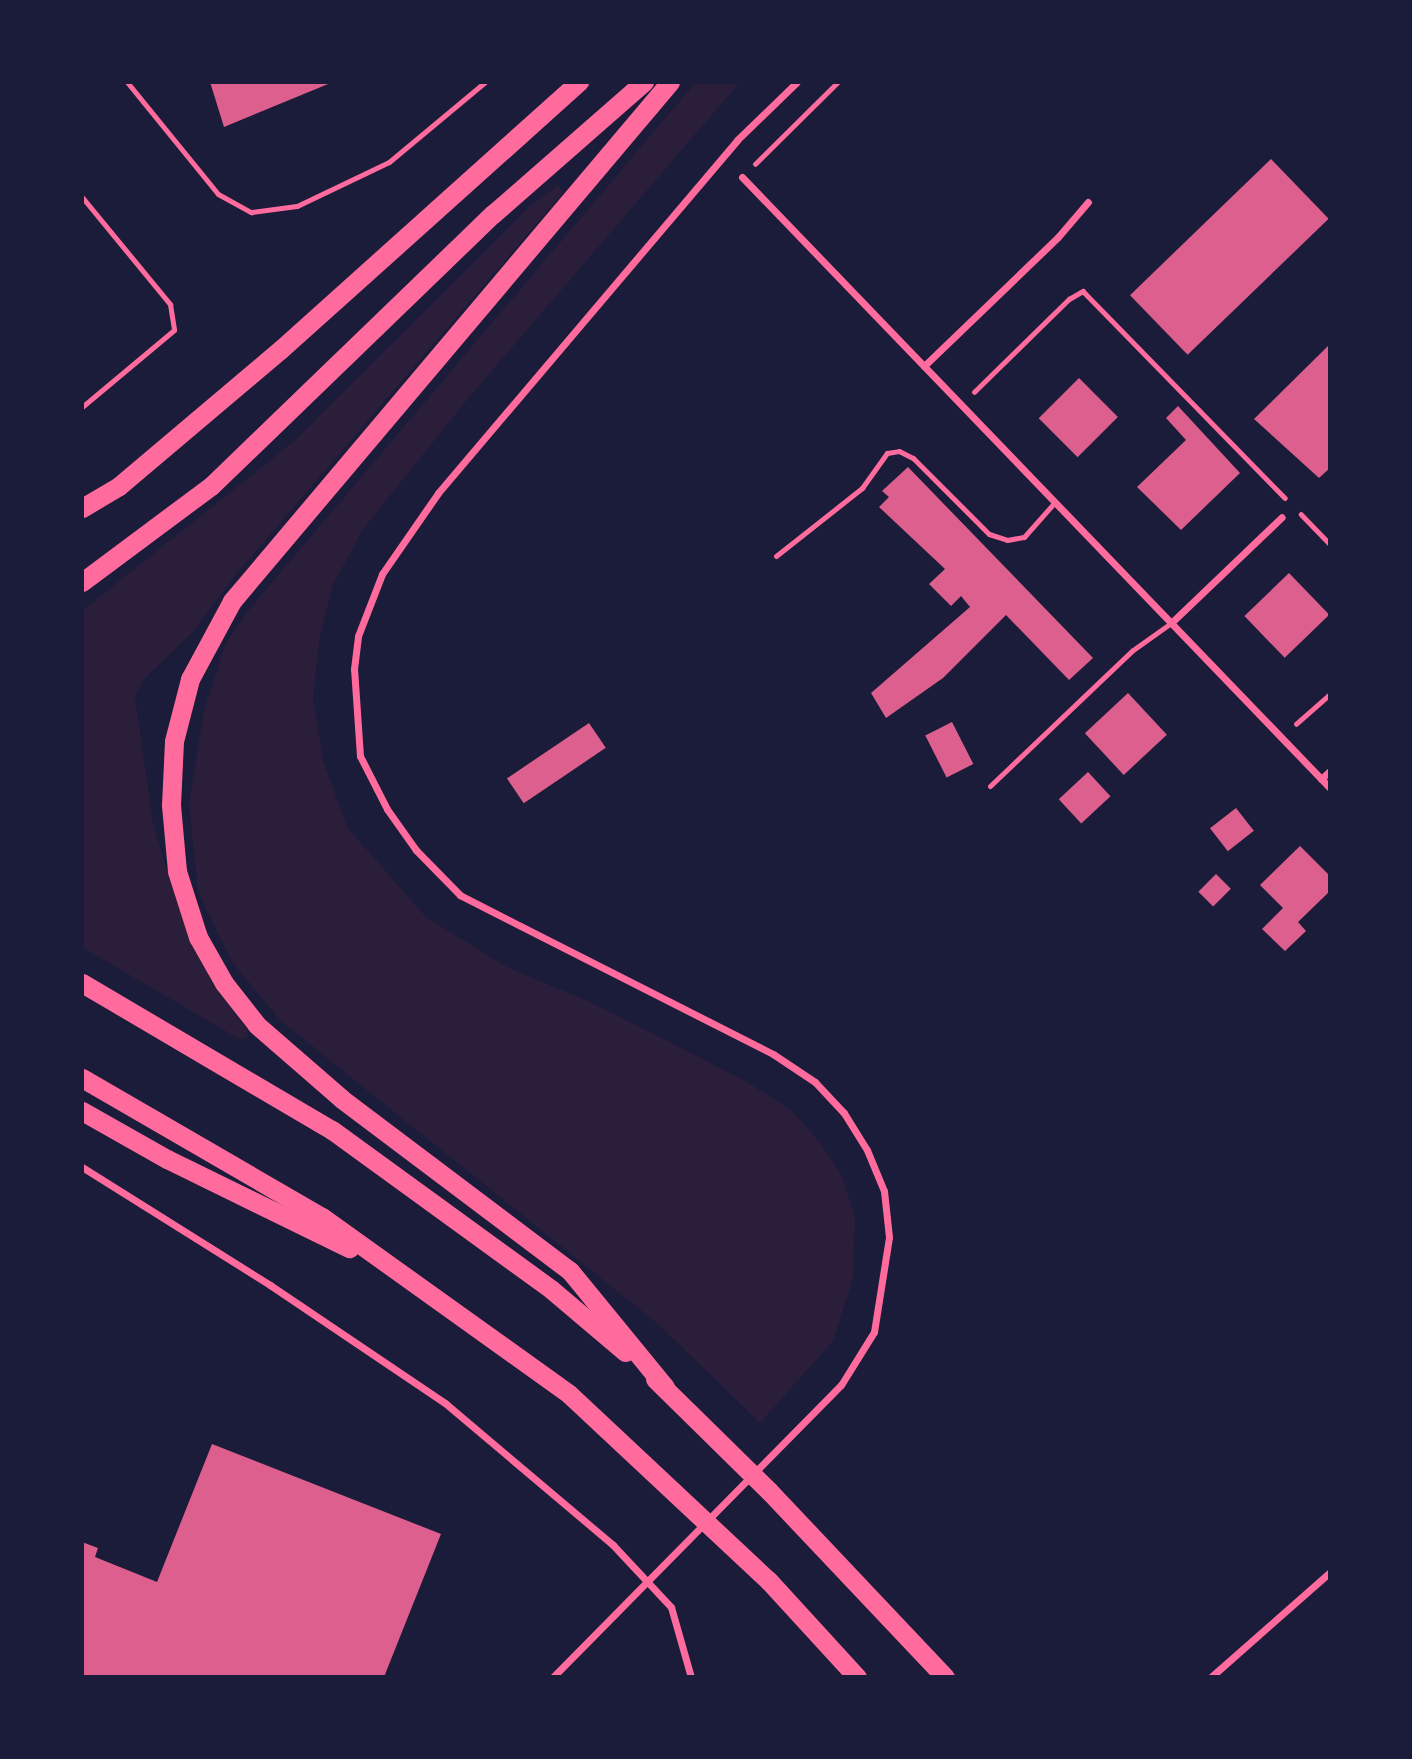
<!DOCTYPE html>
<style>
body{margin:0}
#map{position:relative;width:1412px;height:1759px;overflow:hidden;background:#1b1b3a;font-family:"Crimson Pro",serif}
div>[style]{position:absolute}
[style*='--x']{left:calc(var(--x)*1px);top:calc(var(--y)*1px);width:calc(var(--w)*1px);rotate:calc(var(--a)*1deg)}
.green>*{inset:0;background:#2a1e3b}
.building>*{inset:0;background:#dd5f8e;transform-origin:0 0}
.path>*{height:4.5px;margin:-2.25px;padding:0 2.25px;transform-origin:2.25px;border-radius:2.25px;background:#ff6b9d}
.service>*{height:5px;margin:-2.5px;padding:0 2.5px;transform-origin:2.5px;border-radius:2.5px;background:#ff6b9d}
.minor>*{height:7px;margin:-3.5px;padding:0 3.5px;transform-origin:3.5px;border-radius:3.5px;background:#ff6b9d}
.trunk>*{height:19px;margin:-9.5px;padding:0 9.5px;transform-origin:9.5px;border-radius:9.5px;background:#ff6b9d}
span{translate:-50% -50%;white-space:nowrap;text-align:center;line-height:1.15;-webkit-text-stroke:7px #1b1b3a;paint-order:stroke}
.frame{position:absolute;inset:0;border:84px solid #1b1b3a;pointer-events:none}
</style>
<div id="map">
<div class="green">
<i style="clip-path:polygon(696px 82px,740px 82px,466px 401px,363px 529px,333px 585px,320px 636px,313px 699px,323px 760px,347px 827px,426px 917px,507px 967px,592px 1003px,744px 1080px,791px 1110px,820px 1142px,843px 1178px,855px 1218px,853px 1279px,833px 1341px,760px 1423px,658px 1324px,281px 1021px,232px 962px,198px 892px,189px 804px,204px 711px,225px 645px,247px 612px)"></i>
<i style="clip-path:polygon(558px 185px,563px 193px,233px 578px,192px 633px,144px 679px,135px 697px,153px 823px,164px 862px,212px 984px,247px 1029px,248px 1037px,241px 1040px,82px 947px,82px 611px,293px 442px,530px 206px)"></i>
</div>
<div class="building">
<i style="clip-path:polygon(210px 82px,333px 82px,224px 127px)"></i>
<i style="left:1271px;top:159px;width:83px;height:196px;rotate:46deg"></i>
<i style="clip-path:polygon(1330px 344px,1330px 468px,1319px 478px,1254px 419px)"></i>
<i style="left:1079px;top:378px;width:55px;height:57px;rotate:45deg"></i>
<i style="clip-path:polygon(1178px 406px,1240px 473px,1181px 530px,1137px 487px,1186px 440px,1166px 418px)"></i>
<i style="clip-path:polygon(908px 467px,1093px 658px,1069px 680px,1006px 615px,943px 678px,886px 718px,871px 693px,970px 607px,961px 596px,951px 606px,929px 584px,945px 569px,879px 507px,889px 497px,882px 491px)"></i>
<i style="left:1289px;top:573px;width:58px;height:62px;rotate:46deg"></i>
<i style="left:1128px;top:693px;width:57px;height:59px;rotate:47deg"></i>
<i style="left:952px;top:722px;width:47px;height:30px;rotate:63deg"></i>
<i style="left:589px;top:723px;width:30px;height:99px;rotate:56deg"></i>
<i style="left:1088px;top:772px;width:33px;height:40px;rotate:47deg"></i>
<i style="left:1236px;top:808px;width:29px;height:33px;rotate:52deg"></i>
<i style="clip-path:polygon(1300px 846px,1330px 876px,1330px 891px,1298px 922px,1306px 931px,1285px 951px,1262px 929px,1283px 908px,1260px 885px)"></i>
<i style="left:1216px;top:874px;width:21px;height:25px;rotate:45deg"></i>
<i style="clip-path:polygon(212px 1444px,441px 1534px,384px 1677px,82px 1677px,82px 1542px,98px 1548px,95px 1557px,157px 1582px)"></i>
</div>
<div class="path">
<i style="--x:755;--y:164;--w:117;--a:-44.7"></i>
<i style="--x:974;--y:392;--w:133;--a:-44.4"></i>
<i style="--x:1069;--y:299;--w:16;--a:-30"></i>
<i style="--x:1083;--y:291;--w:289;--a:45.7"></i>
<i style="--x:1301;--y:514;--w:42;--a:46"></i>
<i style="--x:1296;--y:724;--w:45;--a:-41.4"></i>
</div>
<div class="service">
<i style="--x:127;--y:82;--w:144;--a:50.9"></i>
<i style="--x:218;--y:194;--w:38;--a:29"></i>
<i style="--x:251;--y:212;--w:46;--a:-7.4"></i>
<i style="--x:297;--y:206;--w:102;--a:-25.6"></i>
<i style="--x:389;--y:162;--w:125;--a:-39.8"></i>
<i style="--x:82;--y:197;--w:139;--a:50.6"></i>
<i style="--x:170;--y:304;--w:26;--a:81"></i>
<i style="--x:174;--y:330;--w:120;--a:140.1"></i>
<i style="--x:776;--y:556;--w:110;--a:-38.3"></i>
<i style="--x:862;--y:488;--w:43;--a:-54.5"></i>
<i style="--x:887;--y:453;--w:12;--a:-9"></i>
<i style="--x:899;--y:451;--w:16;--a:27"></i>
<i style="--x:913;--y:458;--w:107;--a:45"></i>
<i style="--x:989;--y:534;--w:19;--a:18"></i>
<i style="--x:1007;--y:540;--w:17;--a:-10"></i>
<i style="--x:1024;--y:537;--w:47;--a:-48.5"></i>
<i style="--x:990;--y:786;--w:197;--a:-43.6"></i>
<i style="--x:1133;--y:650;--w:47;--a:-35.4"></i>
</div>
<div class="minor">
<i style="--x:742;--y:177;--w:848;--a:46.1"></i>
<i style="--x:924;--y:366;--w:186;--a:-43.9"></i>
<i style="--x:1058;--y:237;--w:46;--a:-49.4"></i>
<i style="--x:1171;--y:623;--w:153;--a:-43.7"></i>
<i style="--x:1321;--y:779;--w:12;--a:-42"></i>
<i style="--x:82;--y:1167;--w:222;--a:32.1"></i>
<i style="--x:270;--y:1285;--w:211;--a:34"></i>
<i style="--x:445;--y:1403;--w:220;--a:40.2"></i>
<i style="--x:613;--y:1545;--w:85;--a:46.9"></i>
<i style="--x:671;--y:1607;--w:73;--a:74.1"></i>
<i style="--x:553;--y:1677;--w:410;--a:-45.4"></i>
<i style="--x:841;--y:1385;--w:62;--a:-58.1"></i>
<i style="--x:874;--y:1332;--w:96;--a:-81"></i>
<i style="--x:889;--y:1237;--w:46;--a:-96.2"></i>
<i style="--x:884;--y:1191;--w:44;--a:-112.5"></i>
<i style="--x:867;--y:1150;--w:44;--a:-121.9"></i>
<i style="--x:844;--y:1113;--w:42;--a:-133.1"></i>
<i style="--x:815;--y:1082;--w:50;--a:-146.3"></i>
<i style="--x:773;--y:1054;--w:351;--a:-153.1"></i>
<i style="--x:460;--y:895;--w:63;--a:-134.4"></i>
<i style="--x:416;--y:850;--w:50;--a:-125.3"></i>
<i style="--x:387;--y:809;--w:59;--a:-117"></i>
<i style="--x:360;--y:756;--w:87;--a:-93.9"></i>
<i style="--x:354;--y:669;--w:33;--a:-83"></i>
<i style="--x:358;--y:636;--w:66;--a:-68.8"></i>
<i style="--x:382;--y:574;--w:98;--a:-55.3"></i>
<i style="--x:438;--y:493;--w:463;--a:-49.7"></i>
<i style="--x:737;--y:140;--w:83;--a:-44"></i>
<i style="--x:1211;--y:1677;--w:159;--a:-41.4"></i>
</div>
<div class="trunk">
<i style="--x:82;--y:508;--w:43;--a:-30.7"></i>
<i style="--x:119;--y:486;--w:211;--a:-40.2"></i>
<i style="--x:280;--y:350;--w:402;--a:-41.9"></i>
<i style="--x:82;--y:582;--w:161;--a:-36.7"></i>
<i style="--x:211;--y:486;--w:392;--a:-44"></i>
<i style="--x:493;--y:214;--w:201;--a:-41.2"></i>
<i style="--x:82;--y:983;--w:290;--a:30.5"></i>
<i style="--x:332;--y:1130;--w:272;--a:36"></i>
<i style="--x:552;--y:1290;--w:96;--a:40.3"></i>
<i style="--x:82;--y:1078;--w:277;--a:30.1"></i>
<i style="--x:322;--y:1217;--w:304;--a:35.6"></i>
<i style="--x:569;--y:1394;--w:272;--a:43.1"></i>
<i style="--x:768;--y:1580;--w:132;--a:47.5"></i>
<i style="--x:82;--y:1111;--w:98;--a:29.5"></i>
<i style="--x:167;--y:1159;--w:203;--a:26.1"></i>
<i style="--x:655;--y:1379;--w:160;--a:44.5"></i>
<i style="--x:769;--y:1491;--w:256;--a:46.6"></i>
<i style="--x:665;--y:1387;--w:150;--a:-129.3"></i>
<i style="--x:570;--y:1271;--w:286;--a:-143"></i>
<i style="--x:342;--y:1099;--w:113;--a:-139"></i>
<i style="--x:257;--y:1025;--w:53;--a:-128.2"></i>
<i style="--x:224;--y:983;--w:53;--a:-119.5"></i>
<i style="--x:198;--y:937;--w:69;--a:-107.7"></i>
<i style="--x:177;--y:871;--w:66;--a:-95.2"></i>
<i style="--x:171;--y:805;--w:64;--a:-87.3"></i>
<i style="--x:174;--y:741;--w:64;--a:-75.5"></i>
<i style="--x:190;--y:679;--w:89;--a:-61.7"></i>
<i style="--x:232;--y:601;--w:679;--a:-49.84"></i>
</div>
<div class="frame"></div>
</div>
